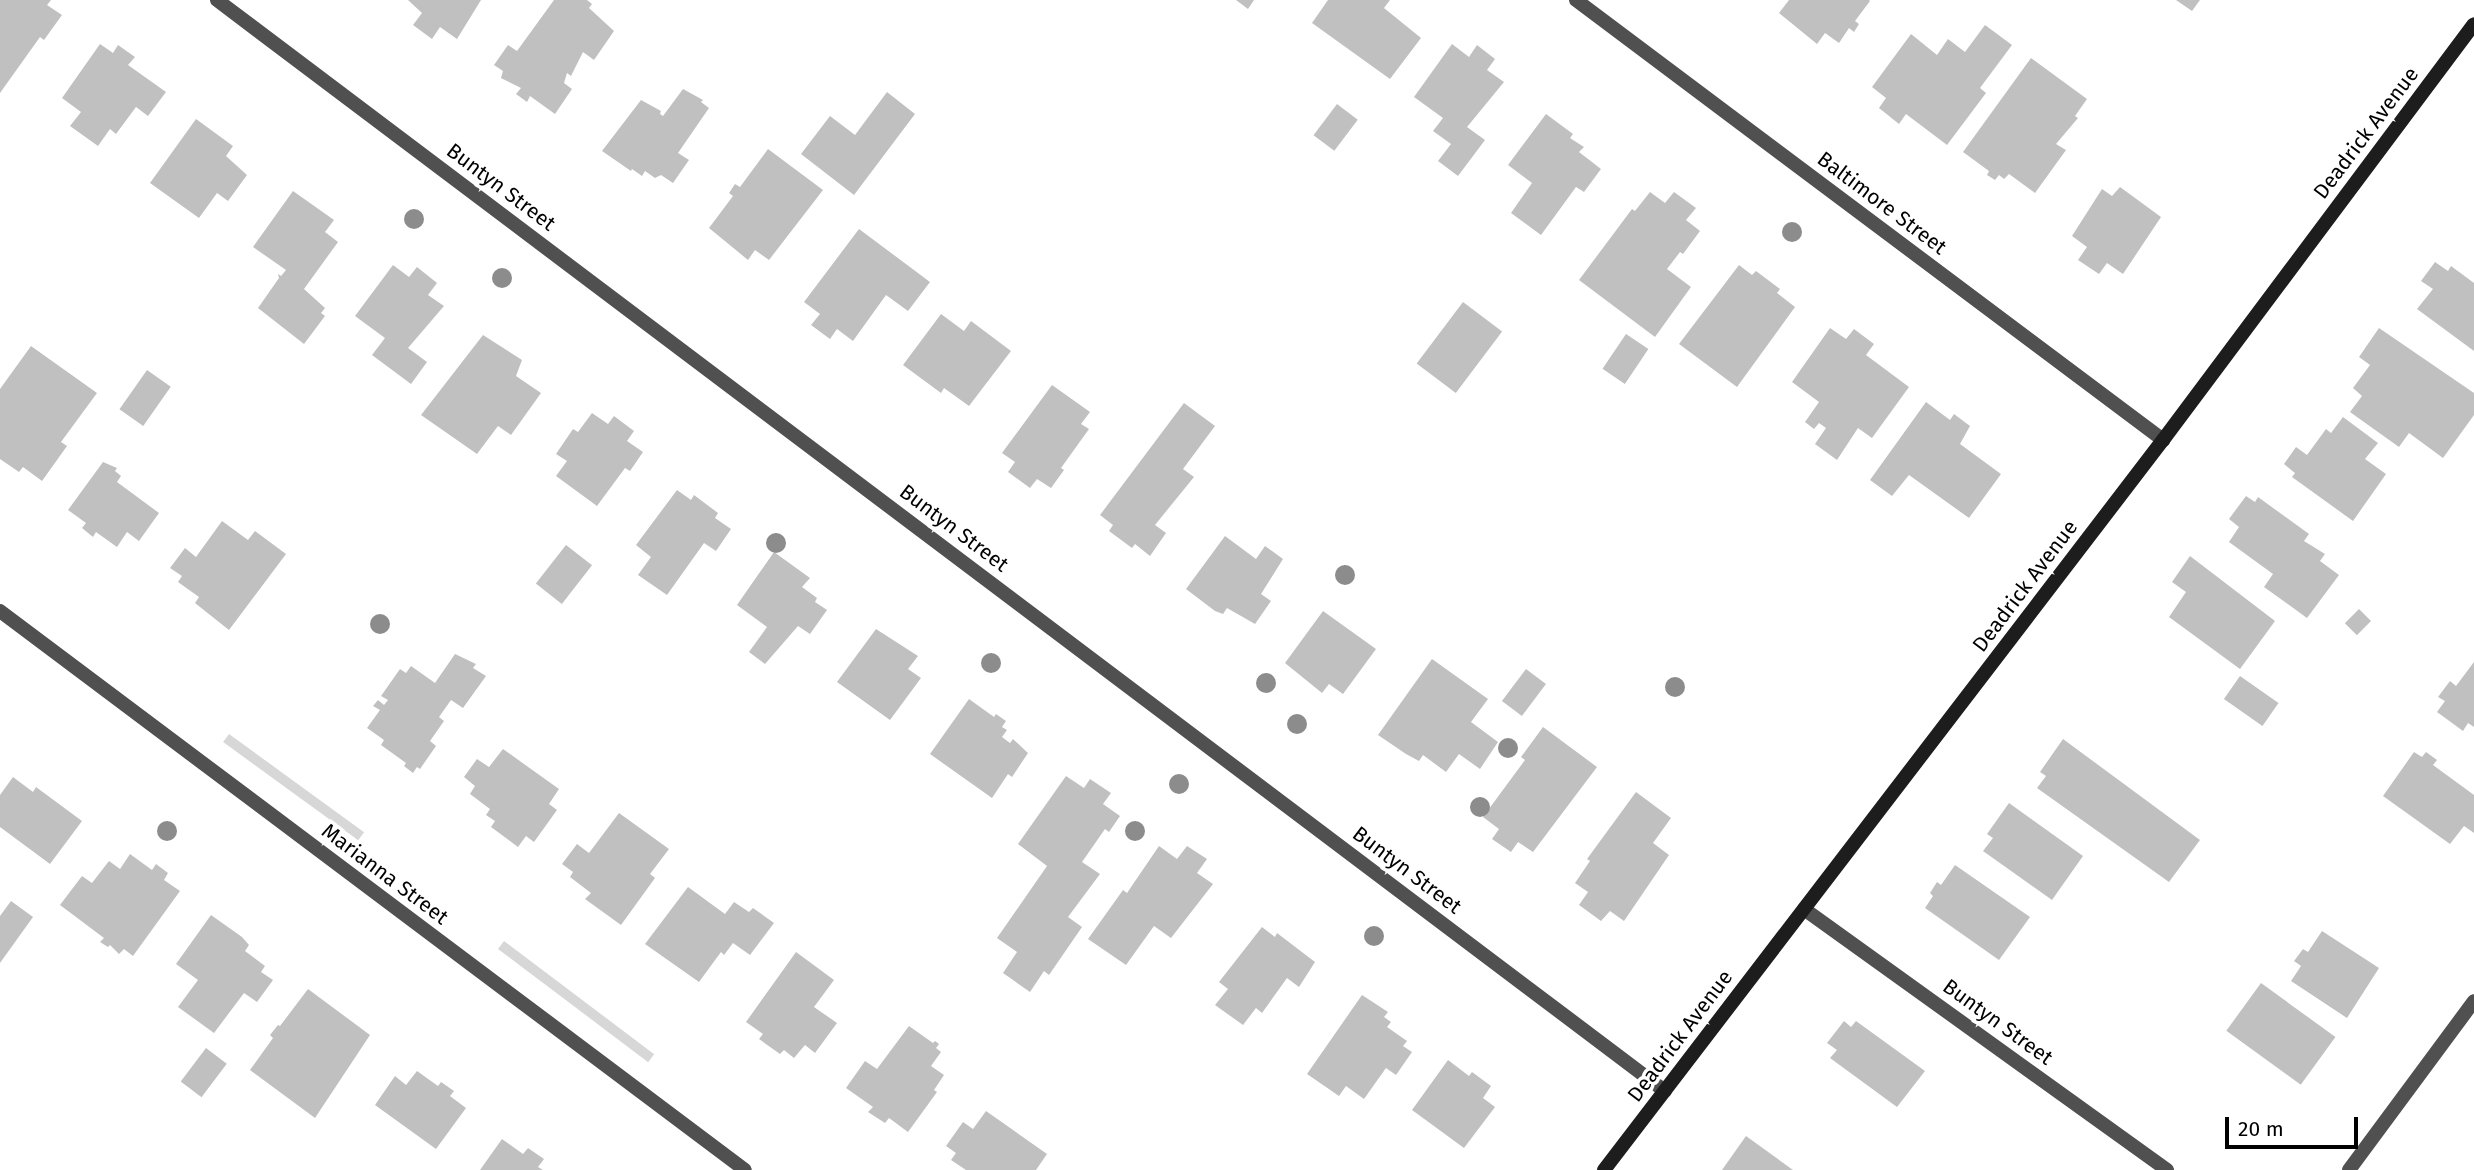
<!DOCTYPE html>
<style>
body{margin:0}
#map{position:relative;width:2474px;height:1170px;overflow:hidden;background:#fff;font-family:"Fira Sans",sans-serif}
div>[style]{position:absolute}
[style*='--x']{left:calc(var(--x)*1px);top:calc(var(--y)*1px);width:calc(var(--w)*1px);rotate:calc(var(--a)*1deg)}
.green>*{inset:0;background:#d7d7d7;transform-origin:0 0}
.building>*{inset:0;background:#c0c0c0;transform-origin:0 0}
.street>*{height:14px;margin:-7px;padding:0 7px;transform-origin:7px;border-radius:7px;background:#505050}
.secondary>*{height:14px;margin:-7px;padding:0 7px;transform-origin:7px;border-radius:7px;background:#1d1d1d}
.trees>*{width:20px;height:20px;margin:-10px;border-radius:50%;background:#8c8c8c}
span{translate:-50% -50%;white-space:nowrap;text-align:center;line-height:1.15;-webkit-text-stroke:7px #fff;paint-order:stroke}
.street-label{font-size:21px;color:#000}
.scale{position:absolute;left:2225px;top:1117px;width:133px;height:32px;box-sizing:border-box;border:4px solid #000;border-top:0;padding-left:9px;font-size:21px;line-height:24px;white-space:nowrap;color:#000;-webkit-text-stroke:5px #fff;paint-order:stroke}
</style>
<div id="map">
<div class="green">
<i style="left:229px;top:734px;width:167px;height:10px;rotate:36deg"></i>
<i style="left:504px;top:941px;width:188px;height:10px;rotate:37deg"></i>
</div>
<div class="building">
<i style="clip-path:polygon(0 0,51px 0,47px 5px,62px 15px,44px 40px,40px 37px,0 93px)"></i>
<i style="clip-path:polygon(408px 0,481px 0,457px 39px,440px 27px,432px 39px,413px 25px,422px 13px)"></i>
<i style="clip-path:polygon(554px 0,587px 0,592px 4px,589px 8px,614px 31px,594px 60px,583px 52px,571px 76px,567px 73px,564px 83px,572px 89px,555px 114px,530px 96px,527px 102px,516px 94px,521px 88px,501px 78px,503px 71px,494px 65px,508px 45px,517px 51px)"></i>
<i style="clip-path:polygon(1236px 0,1254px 0,1248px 9px)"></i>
<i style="clip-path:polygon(1328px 0,1390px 0,1384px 8px,1421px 38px,1390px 79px,1312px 23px)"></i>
<i style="clip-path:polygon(1789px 0,1869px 0,1870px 1px,1855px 21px,1859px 24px,1854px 32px,1849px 28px,1839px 43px,1825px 33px,1817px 44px,1779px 13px)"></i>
<i style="clip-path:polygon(2176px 0,2200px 0,2192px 11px)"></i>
<i style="clip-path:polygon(1985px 25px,2012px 45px,1980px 88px,1986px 93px,1947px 145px,1906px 114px,1899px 124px,1879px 108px,1886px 98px,1872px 87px,1911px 34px,1937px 55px,1948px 39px,1965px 52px)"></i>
<i style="clip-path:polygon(100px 44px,113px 53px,118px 45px,135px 57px,128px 65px,166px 92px,148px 116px,136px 107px,116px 134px,110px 129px,98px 146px,70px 126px,81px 112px,62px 98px)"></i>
<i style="clip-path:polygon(1452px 44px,1469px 57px,1477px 45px,1495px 59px,1487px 70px,1504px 82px,1467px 127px,1485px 140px,1458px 176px,1438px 161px,1451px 144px,1433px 131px,1443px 118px,1414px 97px)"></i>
<i style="clip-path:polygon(2031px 58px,2087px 99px,2075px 116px,2078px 118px,2056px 144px,2066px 150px,2035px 193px,2009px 174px,2004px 179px,1999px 175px,1995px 180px,1987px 175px,1989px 171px,1963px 152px)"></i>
<i style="clip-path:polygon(683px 89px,703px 100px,701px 102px,709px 108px,678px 153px,689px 160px,673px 183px,661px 175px,655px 178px,645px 171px,642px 176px,632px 169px,631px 171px,602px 151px,641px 100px,661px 111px,660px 114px,663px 116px)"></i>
<i style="clip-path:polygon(887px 92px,915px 114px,854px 195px,801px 154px,830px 116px,855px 135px)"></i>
<i style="left:1337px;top:104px;width:26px;height:39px;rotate:37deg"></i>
<i style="clip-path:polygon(1546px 114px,1573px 134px,1570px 138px,1584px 147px,1579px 152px,1601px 169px,1584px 192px,1576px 187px,1541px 235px,1511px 213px,1532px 183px,1508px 165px)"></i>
<i style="clip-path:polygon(196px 119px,233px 146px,226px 156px,247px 175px,228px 201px,217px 193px,199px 218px,150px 183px)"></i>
<i style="clip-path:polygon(768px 149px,823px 190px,769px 260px,755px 250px,748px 260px,709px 228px,733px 196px,729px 193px,735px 184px,740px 187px)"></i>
<i style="clip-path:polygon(2120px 187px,2161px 217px,2123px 274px,2107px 263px,2099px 274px,2078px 260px,2087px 247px,2072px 236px,2102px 189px,2112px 196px)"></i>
<i style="clip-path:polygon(293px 191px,334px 220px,325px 232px,338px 242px,304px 289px,325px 308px,321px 313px,325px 316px,304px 344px,258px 308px,279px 278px,278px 274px,281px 276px,286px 270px,253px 247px)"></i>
<i style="clip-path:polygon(1650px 192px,1665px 203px,1674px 192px,1696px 208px,1686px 220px,1700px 231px,1683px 254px,1680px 252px,1667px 269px,1691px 287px,1655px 337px,1579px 280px,1632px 209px,1635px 211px)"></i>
<i style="clip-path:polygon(859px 229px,930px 282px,908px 311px,886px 295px,853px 341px,837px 329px,830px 339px,811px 325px,820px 314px,804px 302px)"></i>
<i style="clip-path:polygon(2435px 262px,2448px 271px,2451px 266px,2474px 283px,2474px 351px,2417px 309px,2433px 289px,2421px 281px)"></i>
<i style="clip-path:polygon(393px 265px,409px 277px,417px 267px,437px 283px,428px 295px,444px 306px,408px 348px,427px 362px,411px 384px,372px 355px,385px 338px,355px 316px)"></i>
<i style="clip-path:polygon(1739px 265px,1752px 275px,1756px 271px,1780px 289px,1777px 293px,1795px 307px,1737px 387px,1679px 344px)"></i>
<i style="left:1463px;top:302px;width:49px;height:77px;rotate:37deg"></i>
<i style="clip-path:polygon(941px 314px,964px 331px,971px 321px,1011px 351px,969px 406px,944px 388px,941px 393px,903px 365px)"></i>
<i style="clip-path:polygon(1830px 328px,1846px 339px,1854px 329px,1874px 344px,1866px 355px,1909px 387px,1872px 438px,1858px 428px,1837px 460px,1815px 444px,1826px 428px,1819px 423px,1814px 429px,1805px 422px,1819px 402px,1792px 382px)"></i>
<i style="clip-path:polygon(2379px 328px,2474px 393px,2474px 415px,2443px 458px,2409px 433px,2399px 447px,2350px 412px,2362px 396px,2353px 388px,2370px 365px,2359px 357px)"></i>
<i style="left:1626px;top:334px;width:27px;height:42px;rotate:34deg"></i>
<i style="clip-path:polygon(483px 335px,522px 360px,516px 376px,541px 393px,511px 435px,498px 426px,477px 454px,421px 415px)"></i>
<i style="clip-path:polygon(31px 346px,97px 393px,61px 442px,67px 446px,42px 481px,23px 467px,19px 472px,0 459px,0 389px)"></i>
<i style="left:147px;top:370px;width:29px;height:48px;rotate:35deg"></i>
<i style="clip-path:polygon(1052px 385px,1090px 412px,1081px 424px,1089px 429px,1061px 468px,1064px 470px,1051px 488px,1037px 479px,1030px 488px,1008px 472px,1015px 462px,1002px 453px)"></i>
<i style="clip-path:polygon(1926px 402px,1950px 420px,1954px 414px,1970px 426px,1960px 444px,2001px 474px,1969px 518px,1909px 475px,1892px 496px,1870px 480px)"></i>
<i style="clip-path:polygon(1184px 403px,1215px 426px,1183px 469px,1194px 477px,1155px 525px,1166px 533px,1150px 556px,1135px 544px,1132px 548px,1109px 531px,1113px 525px,1100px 515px)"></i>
<i style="clip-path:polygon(592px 413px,608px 424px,614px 416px,634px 431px,627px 441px,643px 452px,630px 471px,625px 468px,597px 506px,556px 476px,567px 461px,556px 454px,573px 429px,578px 432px)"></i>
<i style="clip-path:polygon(2343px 417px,2378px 443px,2365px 459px,2386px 474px,2353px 521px,2292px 477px,2295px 473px,2284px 464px,2296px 447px,2307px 455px,2326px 429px,2331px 433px)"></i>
<i style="clip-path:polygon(103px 462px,117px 468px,115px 471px,121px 476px,117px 482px,159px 513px,139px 541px,127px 532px,117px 547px,96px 532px,93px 537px,82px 528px,86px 523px,68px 510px)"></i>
<i style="clip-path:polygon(677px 490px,691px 500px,694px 495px,718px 513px,715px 518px,731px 529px,716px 551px,704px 543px,667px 595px,638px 575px,651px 557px,636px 545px)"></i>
<i style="clip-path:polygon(2246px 496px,2255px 502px,2258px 497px,2309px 534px,2304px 541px,2325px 554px,2320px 561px,2339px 575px,2307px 618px,2264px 587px,2273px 574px,2229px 542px,2239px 527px,2229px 519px)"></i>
<i style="clip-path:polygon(222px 521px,248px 540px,255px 531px,286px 554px,229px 630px,195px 603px,199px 597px,178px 582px,182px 576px,170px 568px,185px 548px,196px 557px)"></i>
<i style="clip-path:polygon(1225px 536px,1256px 559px,1265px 546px,1283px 559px,1261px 594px,1271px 601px,1255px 624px,1227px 608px,1223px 614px,1215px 611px,1186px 589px)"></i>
<i style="left:566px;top:545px;width:33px;height:49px;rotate:38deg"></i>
<i style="clip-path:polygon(774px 552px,810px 578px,802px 587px,817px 598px,815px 602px,827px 610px,810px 634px,798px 626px,765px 664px,749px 652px,767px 627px,737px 605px)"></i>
<i style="clip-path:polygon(2190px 556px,2275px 621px,2240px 669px,2169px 617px,2186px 592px,2172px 582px)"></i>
<i style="left:2359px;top:609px;width:17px;height:20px;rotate:45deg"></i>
<i style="clip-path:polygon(1323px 611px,1376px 649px,1343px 694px,1329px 684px,1322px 693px,1285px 663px)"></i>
<i style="clip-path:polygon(876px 629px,918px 656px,908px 669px,921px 678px,890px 720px,837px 682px)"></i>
<i style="clip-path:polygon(455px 654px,476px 664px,473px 668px,486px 676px,463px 708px,451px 700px,439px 717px,444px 721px,430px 741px,436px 746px,420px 769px,417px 767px,413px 773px,404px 766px,406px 763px,381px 745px,384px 740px,367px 728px,380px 710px,373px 706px,378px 700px,384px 705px,388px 700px,381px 696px,400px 669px,406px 673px,411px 666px,435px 683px)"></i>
<i style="clip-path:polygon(1432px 659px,1488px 699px,1471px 722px,1498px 742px,1480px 769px,1459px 754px,1446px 772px,1423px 755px,1419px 761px,1406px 754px,1378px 735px)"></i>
<i style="clip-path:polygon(2474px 662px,2474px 727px,2468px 723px,2463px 731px,2437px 712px,2445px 701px,2438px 697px,2450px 681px,2456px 686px)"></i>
<i style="left:1526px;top:669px;width:25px;height:40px;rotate:37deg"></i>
<i style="left:2240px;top:676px;width:47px;height:28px;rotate:35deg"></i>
<i style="clip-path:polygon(969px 699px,994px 717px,996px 714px,1006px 721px,1002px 727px,1007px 730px,1002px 737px,1010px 743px,1013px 739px,1028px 753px,1012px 777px,1008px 774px,992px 798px,930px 754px)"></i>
<i style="clip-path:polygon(1543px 727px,1597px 767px,1533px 852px,1518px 842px,1511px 852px,1492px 839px,1499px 829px,1483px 817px,1525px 760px,1521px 757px)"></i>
<i style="clip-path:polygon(2063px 739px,2200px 840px,2169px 882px,2037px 788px,2046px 776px,2040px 772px)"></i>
<i style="clip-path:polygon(503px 749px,559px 789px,549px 804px,557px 810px,534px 842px,526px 836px,518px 847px,491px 827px,495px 821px,486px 815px,490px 809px,470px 794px,475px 786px,464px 777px,477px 759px,489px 767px)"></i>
<i style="clip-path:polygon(2414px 752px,2422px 757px,2426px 752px,2437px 760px,2433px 765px,2474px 795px,2474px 833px,2464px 826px,2450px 844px,2383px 796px)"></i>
<i style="clip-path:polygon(1066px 776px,1084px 788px,1090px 779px,1111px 793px,1103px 804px,1120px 816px,1109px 832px,1105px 829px,1082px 862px,1100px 874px,1068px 917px,1082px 927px,1049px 975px,1044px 971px,1030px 992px,1003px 973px,1017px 952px,997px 938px,1047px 866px,1018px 844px)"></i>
<i style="clip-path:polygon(13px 777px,33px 792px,36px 787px,82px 821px,50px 864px,0 827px,0 795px)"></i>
<i style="clip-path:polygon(1636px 792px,1671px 818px,1653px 843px,1669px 855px,1624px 921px,1610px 911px,1601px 921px,1579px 905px,1588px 892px,1575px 883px,1590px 861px,1587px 859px)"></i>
<i style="clip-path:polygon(2009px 803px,2083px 856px,2052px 900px,1983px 851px,1993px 838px,1987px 834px)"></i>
<i style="clip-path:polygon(619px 813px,669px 849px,650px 874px,655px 878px,621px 925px,585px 899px,591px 893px,570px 877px,573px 872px,562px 864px,577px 844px,589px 853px)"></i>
<i style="clip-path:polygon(1159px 846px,1177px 859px,1187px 846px,1207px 859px,1197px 873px,1213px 884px,1171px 938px,1154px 926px,1126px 965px,1088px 939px,1123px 890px,1127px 893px)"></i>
<i style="clip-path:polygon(130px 854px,152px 870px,156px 864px,168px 873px,164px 880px,180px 891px,133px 956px,124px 949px,119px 954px,110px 945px,108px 947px,100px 942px,104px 938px,60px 905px,82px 876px,92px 883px,109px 861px,120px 869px)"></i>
<i style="clip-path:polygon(1955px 865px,2030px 917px,1999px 960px,1925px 908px,1933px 896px,1930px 893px,1937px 882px,1941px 885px)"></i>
<i style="clip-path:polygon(688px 887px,725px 914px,734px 902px,749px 912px,753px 908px,774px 923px,750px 955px,733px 943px,724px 955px,721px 952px,699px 982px,645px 944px)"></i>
<i style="clip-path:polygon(11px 901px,33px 917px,0 963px,0 916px)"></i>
<i style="clip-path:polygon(211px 915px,242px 937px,249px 945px,245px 951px,265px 966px,261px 972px,273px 980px,257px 1002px,244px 993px,214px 1033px,178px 1007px,198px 980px,176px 964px)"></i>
<i style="clip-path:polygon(1262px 927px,1275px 937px,1277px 933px,1315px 962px,1299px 987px,1287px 978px,1262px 1013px,1256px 1008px,1243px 1025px,1215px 1005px,1228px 989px,1219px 982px)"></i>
<i style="clip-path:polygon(2322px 931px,2379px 968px,2347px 1018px,2291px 981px,2301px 966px,2294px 961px,2303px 949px,2308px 952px)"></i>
<i style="clip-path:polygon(796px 952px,834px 980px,814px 1007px,837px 1023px,815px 1053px,805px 1045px,794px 1058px,784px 1050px,780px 1054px,759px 1039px,763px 1034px,746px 1022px)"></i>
<i style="left:2261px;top:983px;width:92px;height:59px;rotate:36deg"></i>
<i style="clip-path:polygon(308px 989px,370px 1035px,315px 1118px,250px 1070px,273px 1038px,270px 1035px,278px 1025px,280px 1026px)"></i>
<i style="clip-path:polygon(1362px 995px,1388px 1012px,1384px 1017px,1391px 1022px,1387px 1027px,1407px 1041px,1403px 1046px,1412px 1052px,1396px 1075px,1386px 1068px,1364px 1099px,1346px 1086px,1339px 1096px,1307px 1074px)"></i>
<i style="clip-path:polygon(1844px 1021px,1851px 1027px,1856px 1021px,1925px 1071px,1897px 1107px,1830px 1058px,1837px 1050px,1827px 1043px)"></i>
<i style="clip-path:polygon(909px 1026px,933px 1043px,935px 1041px,939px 1044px,936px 1048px,941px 1052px,931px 1066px,944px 1075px,934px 1090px,937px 1092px,908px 1132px,889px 1118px,885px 1123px,868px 1112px,873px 1107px,846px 1088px,865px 1061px,877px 1069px)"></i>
<i style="left:206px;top:1048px;width:26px;height:42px;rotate:37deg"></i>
<i style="clip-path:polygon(1448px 1060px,1469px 1076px,1472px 1072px,1491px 1086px,1483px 1098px,1495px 1107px,1464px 1148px,1412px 1110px)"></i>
<i style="clip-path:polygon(417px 1071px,438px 1086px,441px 1082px,454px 1091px,450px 1096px,466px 1108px,436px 1149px,375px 1105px,395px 1076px,406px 1085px)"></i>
<i style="clip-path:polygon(986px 1111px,1047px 1154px,1036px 1170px,966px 1170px,951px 1160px,956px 1153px,946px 1146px,963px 1122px,973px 1129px)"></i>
<i style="clip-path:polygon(1746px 1136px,1793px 1170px,1722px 1170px)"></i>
<i style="clip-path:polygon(502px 1139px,523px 1154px,528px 1148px,544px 1159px,538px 1167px,543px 1170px,480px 1170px)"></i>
</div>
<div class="street">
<i style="--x:217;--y:0;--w:1813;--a:37"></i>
<i style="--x:1576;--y:0;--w:734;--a:36.85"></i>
<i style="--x:0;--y:611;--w:931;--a:36.88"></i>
<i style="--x:1804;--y:909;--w:447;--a:35.7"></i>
<i style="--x:2349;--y:1170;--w:210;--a:-53.5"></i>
</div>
<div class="secondary">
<i style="--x:1604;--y:1170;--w:919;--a:-52.56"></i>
<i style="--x:2163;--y:440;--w:519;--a:-53.22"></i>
</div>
<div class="trees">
<i style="left:414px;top:219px"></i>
<i style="left:1792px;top:232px"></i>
<i style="left:502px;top:278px"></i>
<i style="left:776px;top:543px"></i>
<i style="left:1345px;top:575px"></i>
<i style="left:380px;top:624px"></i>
<i style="left:991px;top:663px"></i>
<i style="left:1266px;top:683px"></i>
<i style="left:1675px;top:687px"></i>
<i style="left:1297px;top:724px"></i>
<i style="left:1508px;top:748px"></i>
<i style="left:1179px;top:784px"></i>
<i style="left:1480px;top:807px"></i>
<i style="left:167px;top:831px"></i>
<i style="left:1135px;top:831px"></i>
<i style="left:1374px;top:936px"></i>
</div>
<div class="street-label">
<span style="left:2366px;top:133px;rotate:-53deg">Deadrick Avenue</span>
<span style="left:501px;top:187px;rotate:37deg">Buntyn Street</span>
<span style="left:1882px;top:203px;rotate:37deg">Baltimore Street</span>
<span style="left:954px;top:528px;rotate:37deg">Buntyn Street</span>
<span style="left:2025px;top:586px;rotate:-53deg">Deadrick Avenue</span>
<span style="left:1407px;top:870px;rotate:37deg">Buntyn Street</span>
<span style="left:385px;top:874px;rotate:37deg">Marianna Street</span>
<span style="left:1998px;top:1022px;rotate:36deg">Buntyn Street</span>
<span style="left:1680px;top:1036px;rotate:-53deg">Deadrick Avenue</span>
</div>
<div class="scale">20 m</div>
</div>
